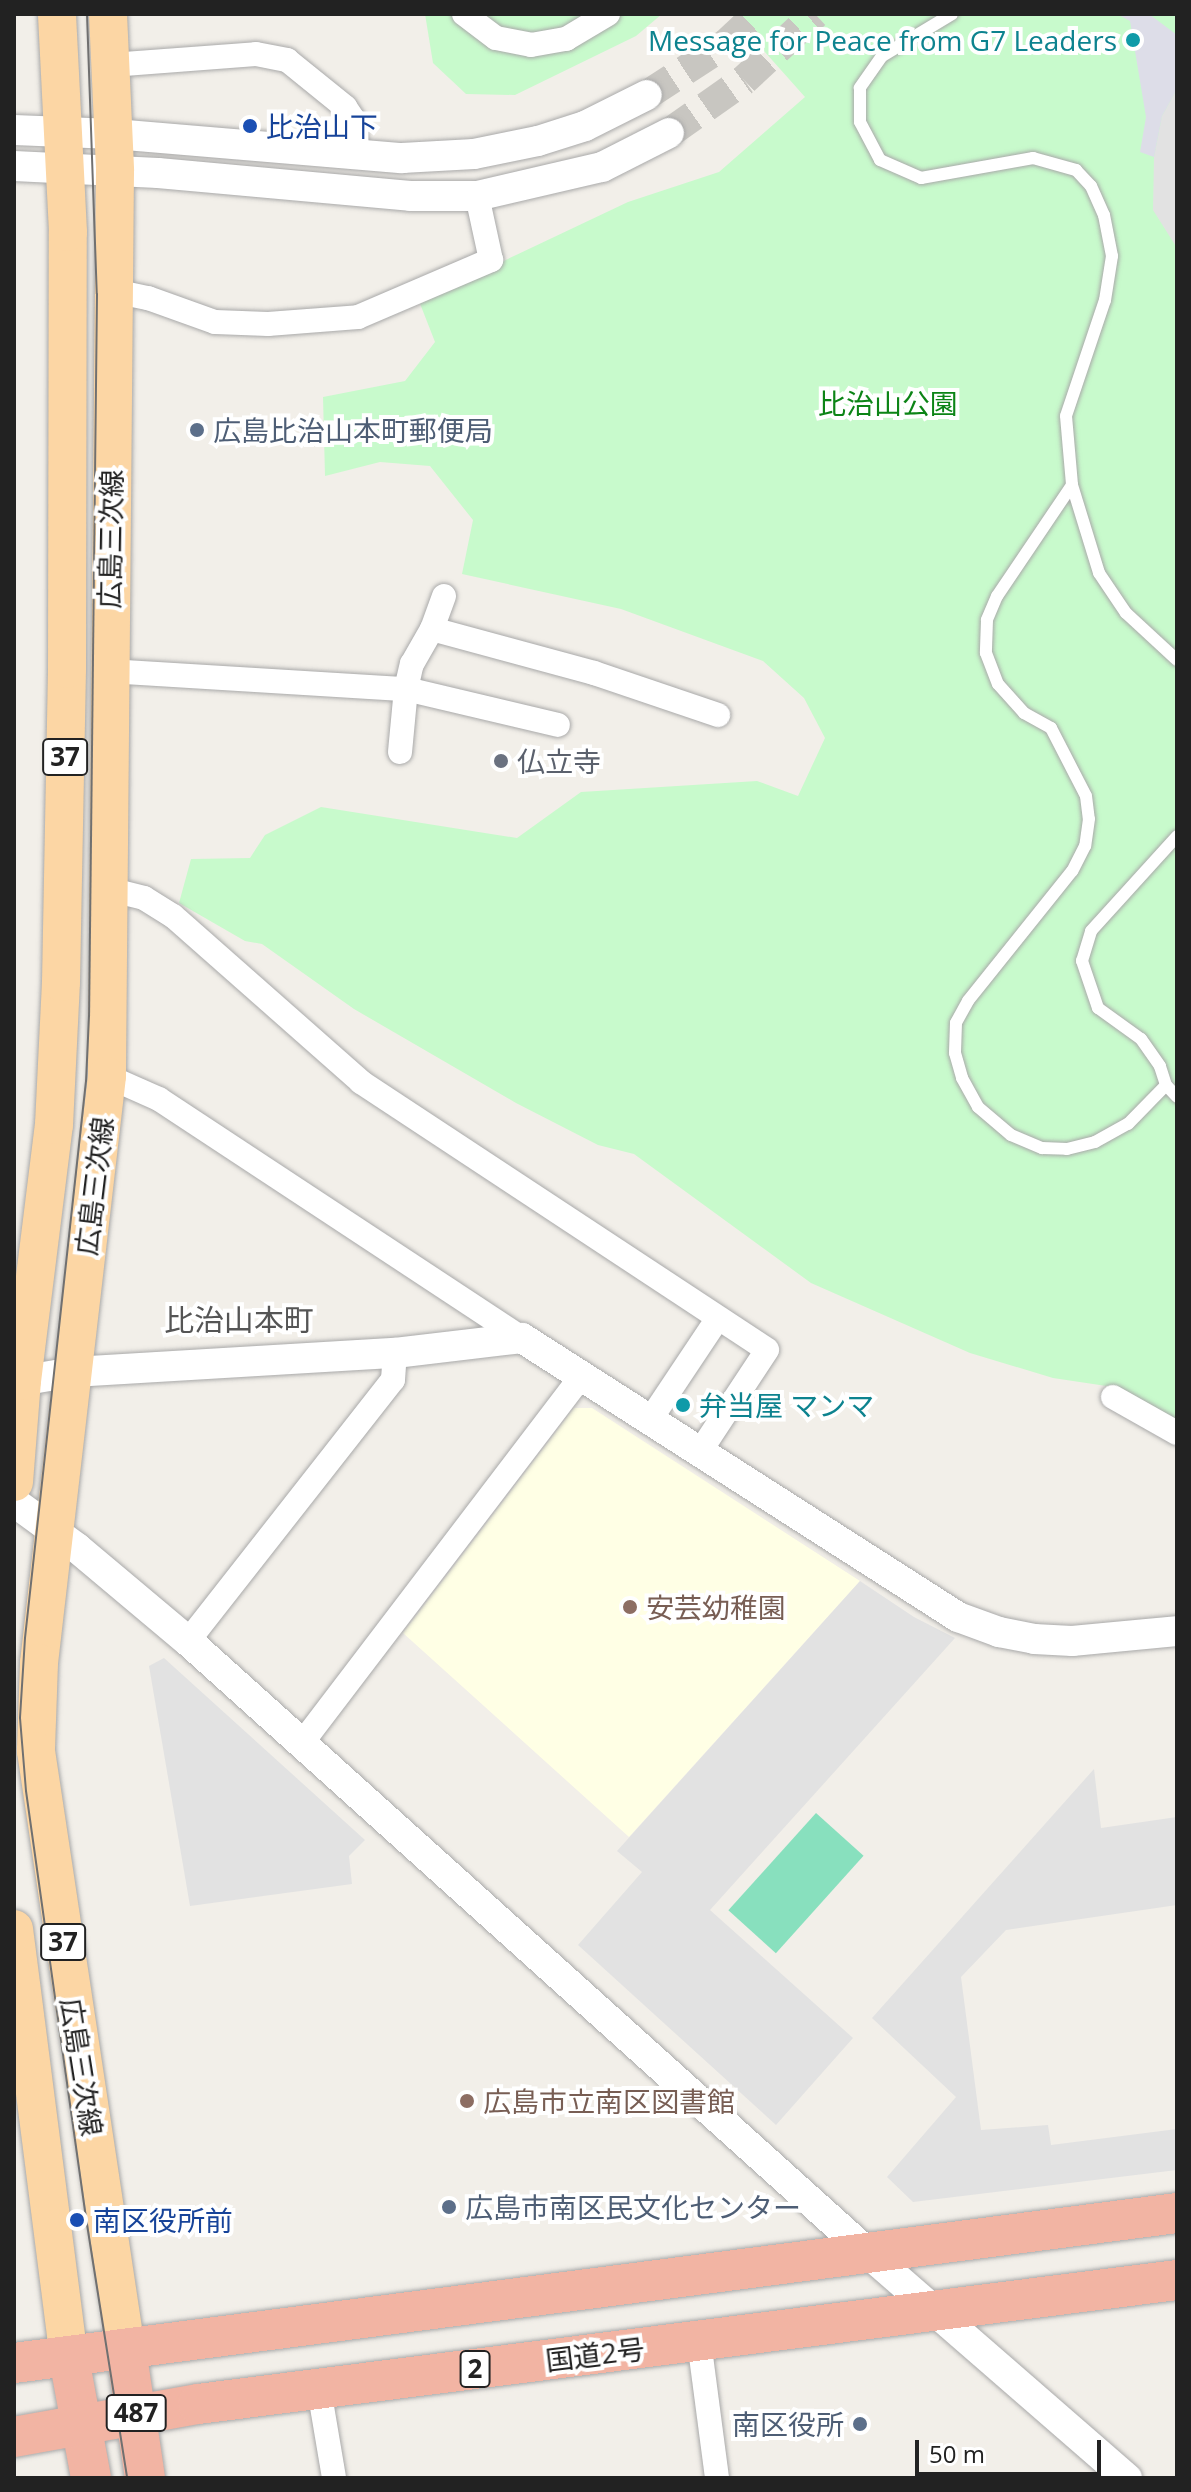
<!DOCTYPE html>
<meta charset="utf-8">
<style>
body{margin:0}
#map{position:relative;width:1191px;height:2492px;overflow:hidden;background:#f2efe9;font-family:"Open Sans","Noto Sans JP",sans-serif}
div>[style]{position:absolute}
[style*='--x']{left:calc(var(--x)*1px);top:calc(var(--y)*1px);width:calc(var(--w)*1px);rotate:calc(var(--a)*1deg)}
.education>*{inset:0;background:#ffffe5}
.park>*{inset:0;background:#c8facc}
.pitch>*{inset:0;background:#88e0be;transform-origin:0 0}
.parking>*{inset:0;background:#e2e2e2}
.plaza>*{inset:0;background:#dddde8}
.tertiary-tunnel>*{height:30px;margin-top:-15px;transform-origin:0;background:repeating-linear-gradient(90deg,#c8c6c1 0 30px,transparent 0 45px)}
.roads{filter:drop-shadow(0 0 2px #a9a9a9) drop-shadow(0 0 2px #a9a9a9)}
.service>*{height:12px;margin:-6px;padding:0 6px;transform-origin:6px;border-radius:6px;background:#fff}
.minor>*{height:24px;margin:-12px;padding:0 12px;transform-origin:12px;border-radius:12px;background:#fff}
.tertiary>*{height:30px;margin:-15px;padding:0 15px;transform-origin:15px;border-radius:15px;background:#fff}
.primary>*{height:38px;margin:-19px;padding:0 19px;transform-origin:19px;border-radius:19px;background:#fcd6a4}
.trunk>*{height:40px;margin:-20px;padding:0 20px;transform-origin:20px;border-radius:20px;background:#f2b4a3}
.tram>*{height:2px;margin:-1px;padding:0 1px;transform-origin:1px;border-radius:1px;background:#707070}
.dots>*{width:22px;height:22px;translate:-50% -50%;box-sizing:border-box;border:4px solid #fff;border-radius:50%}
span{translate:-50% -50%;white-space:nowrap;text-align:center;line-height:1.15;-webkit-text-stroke:8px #fff;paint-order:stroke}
.shield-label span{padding:2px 6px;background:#fff;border:2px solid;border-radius:6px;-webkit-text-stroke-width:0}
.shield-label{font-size:26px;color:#222;font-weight:700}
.culture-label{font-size:28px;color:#0d838f}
.right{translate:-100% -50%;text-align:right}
.left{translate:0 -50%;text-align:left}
.transit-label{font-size:28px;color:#164399}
.park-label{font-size:28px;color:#0c8416}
.service-label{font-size:28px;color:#4e5e75}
.street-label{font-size:28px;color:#222}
.worship-label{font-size:28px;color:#5b616d}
.education-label{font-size:28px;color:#785e54}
.neighbourhood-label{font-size:30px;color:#555}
.frame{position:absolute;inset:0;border:16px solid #222;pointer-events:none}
.scale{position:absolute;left:915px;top:2440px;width:186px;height:36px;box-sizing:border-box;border:4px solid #222;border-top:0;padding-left:10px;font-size:24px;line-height:28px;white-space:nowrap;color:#222;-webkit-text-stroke:6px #fff;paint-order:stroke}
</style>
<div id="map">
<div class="education">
<i style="clip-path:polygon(574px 1408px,592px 1408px,860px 1581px,629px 1837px,403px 1633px)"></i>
</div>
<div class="park">
<i style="clip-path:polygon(425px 14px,662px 14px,636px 36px,515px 95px,466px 94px,433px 63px)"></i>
<i style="clip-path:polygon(731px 14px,1177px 14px,1177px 1422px,1113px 1387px,1053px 1378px,970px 1353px,811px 1283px,634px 1154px,598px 1145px,516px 1103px,354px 1009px,262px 944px,245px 941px,179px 903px,191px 859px,250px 858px,265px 835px,321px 807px,517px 838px,581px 792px,757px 781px,798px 796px,825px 738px,804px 698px,763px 661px,621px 609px,462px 574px,473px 520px,430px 466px,380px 462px,325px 476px,323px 397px,405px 381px,435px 342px,419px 301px,628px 202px,719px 172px,805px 97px)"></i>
</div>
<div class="pitch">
<i style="left:816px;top:1813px;width:64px;height:131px;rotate:42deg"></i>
</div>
<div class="parking">
<i style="clip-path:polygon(1177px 89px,1177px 248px,1153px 210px,1154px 157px,1162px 116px)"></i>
<i style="clip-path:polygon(860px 1581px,914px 1617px,955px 1638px,710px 1910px,853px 2038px,776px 2125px,578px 1945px,642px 1872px,617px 1851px)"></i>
<i style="clip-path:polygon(164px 1658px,365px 1840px,349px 1856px,352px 1884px,190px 1906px,149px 1666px)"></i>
<i style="clip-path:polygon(1094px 1769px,1101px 1828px,1177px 1817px,1177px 1905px,1006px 1930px,961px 1977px,981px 2130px,1048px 2125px,1051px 2145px,1177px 2129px,1177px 2170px,913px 2202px,887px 2177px,956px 2097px,872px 2018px)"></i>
</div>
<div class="plaza">
<i style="clip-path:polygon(1117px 14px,1149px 14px,1177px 35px,1177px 89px,1162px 116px,1154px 157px,1140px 152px,1146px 117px,1130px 21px)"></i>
</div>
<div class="tertiary-tunnel">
<i style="--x:647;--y:95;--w:95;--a:-33"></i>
<i style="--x:727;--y:43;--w:42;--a:-43.1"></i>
<i style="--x:669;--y:133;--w:92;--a:-35.2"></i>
<i style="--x:744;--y:80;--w:97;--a:-42.9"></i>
</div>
<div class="roads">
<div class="service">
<i style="--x:952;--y:14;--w:82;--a:149"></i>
<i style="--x:882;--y:56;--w:39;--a:125"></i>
<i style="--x:860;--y:88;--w:34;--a:90"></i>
<i style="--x:860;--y:122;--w:43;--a:62.2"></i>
<i style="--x:880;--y:160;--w:45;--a:23.7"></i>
<i style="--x:921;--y:178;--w:114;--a:-10.1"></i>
<i style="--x:1033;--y:158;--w:45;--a:15.6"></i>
<i style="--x:1076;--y:170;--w:22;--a:47"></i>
<i style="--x:1091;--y:186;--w:32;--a:66"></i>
<i style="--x:1104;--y:215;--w:42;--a:79"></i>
<i style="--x:1112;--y:256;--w:45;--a:99"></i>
<i style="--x:1105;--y:300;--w:122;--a:108.6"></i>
<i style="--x:1066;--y:416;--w:69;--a:85"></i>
<i style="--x:1072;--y:485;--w:92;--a:72.9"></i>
<i style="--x:1099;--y:573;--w:48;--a:56"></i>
<i style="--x:1126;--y:613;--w:69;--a:42.7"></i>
<i style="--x:1072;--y:485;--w:134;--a:124"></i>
<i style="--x:997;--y:596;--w:26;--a:113"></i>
<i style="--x:987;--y:620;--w:33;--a:92"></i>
<i style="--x:986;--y:653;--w:33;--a:69"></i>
<i style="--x:998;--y:684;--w:39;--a:48"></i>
<i style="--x:1024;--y:713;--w:31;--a:29"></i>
<i style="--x:1051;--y:728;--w:76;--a:62.8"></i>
<i style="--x:1086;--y:796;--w:23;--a:83"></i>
<i style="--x:1089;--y:819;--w:27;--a:98"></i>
<i style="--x:1085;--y:846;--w:28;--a:117"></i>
<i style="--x:1072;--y:871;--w:166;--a:128.7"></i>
<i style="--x:968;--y:1001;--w:25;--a:119"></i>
<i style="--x:956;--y:1023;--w:30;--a:92"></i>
<i style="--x:955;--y:1053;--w:26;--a:74"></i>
<i style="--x:962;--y:1078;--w:33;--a:61"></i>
<i style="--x:978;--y:1107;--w:43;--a:40.3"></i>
<i style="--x:1011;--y:1135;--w:34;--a:23"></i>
<i style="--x:1042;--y:1148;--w:25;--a:2"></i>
<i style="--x:1067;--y:1149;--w:29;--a:-14"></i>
<i style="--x:1095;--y:1142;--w:38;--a:-29"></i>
<i style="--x:1128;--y:1124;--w:54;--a:-45.7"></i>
<i style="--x:1166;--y:1085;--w:20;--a:-108"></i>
<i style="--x:1160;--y:1066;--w:33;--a:-125"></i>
<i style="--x:1141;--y:1039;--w:53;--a:-144.2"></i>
<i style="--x:1098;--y:1008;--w:50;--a:-108.8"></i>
<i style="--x:1082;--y:961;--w:31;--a:-73"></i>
<i style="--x:1091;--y:931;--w:128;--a:-47.8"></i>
<i style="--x:1166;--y:1085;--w:16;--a:47"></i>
</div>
<div class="minor">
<i style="--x:464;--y:14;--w:40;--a:37"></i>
<i style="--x:496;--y:38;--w:36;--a:11"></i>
<i style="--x:531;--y:45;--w:36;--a:-10"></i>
<i style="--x:566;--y:39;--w:49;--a:-30.8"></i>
<i style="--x:111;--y:65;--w:145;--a:-4.3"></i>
<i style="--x:256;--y:54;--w:32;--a:11"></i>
<i style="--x:287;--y:60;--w:75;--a:39"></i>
<i style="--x:345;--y:107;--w:14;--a:56"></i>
<i style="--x:353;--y:119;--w:34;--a:82"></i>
<i style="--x:114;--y:291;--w:35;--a:12"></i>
<i style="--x:148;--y:298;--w:71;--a:19.7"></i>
<i style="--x:215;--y:322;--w:53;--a:2.2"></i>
<i style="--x:268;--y:324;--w:90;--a:-4.4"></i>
<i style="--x:358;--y:317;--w:145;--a:-23.2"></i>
<i style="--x:491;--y:260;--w:66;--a:-102.3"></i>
<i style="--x:432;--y:629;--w:168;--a:15.2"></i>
<i style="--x:594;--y:673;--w:131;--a:18.7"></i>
<i style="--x:108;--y:671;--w:299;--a:3.5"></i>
<i style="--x:406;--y:689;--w:156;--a:13.3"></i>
<i style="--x:400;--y:752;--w:63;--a:-84.6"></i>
<i style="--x:406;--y:689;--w:26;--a:-77"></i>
<i style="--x:412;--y:664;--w:40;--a:-60.3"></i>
<i style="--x:432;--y:629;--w:35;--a:-70"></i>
<i style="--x:108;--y:889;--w:37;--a:14"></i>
<i style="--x:144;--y:898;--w:34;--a:32"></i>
<i style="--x:173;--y:916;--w:251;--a:41.4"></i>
<i style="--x:361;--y:1082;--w:486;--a:33.4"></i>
<i style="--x:767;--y:1350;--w:123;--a:123.4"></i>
<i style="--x:107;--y:1076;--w:57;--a:23.9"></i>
<i style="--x:159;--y:1099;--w:435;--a:33.4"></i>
<i style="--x:1113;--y:1397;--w:73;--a:29.4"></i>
<i style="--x:658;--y:1408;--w:108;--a:-56.3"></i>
<i style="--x:188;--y:1641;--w:332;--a:-51.9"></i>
<i style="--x:393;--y:1380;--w:27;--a:-86"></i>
<i style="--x:302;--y:1743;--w:460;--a:-52.7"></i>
<i style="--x:699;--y:2341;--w:138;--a:82.5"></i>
<i style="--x:319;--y:2389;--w:90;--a:80.4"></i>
</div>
<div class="tertiary">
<i style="--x:14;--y:130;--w:100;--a:2.3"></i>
<i style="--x:114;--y:134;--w:289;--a:4.8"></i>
<i style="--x:402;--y:158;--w:72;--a:-3.2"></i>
<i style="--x:474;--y:154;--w:65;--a:-11.5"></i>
<i style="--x:538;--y:141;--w:49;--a:-17.7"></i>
<i style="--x:585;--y:126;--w:69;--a:-26.6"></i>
<i style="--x:14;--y:166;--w:144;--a:2.8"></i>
<i style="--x:158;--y:173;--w:253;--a:5.2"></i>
<i style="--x:410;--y:196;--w:67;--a:0"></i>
<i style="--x:477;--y:196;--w:128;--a:-13.1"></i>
<i style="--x:602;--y:167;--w:75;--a:-26.9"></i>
<i style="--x:14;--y:1382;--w:60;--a:-9.6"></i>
<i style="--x:73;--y:1372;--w:323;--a:-3.4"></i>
<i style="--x:395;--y:1353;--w:128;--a:-6.7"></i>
<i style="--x:522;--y:1338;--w:518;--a:32.62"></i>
<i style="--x:958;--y:1617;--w:44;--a:20.1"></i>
<i style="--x:999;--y:1632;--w:36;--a:11"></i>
<i style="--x:1034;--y:1639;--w:38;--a:3"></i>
<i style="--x:1072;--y:1641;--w:105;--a:-5.4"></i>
<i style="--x:14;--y:1502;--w:78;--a:36.1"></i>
<i style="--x:77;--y:1548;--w:145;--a:40"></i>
<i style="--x:188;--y:1641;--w:916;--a:41.99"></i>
<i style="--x:869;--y:2254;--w:342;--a:41"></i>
</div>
<div class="primary">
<i style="--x:108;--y:14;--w:157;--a:87.4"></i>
<i style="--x:115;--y:171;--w:905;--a:90.51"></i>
<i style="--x:107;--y:1076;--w:591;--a:96.61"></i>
<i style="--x:39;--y:1663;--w:88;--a:92"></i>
<i style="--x:36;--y:1751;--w:605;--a:81.44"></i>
<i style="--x:14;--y:1482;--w:101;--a:-85.5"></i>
<i style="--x:22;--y:1381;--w:258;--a:-82.9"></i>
<i style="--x:54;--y:1125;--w:143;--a:-87.2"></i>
<i style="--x:61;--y:982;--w:313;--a:-88.9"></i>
<i style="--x:67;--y:669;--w:437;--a:-89.9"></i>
<i style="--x:68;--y:232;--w:218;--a:-92.9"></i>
<i style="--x:14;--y:1929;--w:433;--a:82.7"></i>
</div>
<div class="trunk">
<i style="--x:126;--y:2349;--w:130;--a:81.6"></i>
<i style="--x:69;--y:2358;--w:122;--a:79.6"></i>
<i style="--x:14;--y:2363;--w:1173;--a:-7.35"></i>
<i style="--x:14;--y:2437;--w:187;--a:-10.2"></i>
<i style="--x:198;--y:2404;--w:987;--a:-7.22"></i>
</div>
</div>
<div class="tram">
<i style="--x:87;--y:14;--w:280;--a:88"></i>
<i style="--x:97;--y:294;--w:722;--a:90.63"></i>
<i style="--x:89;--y:1016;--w:65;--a:92.6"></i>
<i style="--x:86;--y:1081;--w:560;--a:96.25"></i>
<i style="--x:25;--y:1638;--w:80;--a:93.6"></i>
<i style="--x:20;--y:1718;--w:73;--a:85.3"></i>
<i style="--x:26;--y:1791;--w:431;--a:82"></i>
<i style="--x:86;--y:2218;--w:263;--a:81"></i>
</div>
<div class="dots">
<i style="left:1133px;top:40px;background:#0f9aa8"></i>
<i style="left:250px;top:126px;background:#1a4fb4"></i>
<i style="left:197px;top:430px;background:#5c6f8a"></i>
<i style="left:501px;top:761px;background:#6b7280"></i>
<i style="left:683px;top:1405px;background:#0f9aa8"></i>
<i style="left:630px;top:1607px;background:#8d6e63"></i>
<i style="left:467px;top:2101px;background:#8d6e63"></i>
<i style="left:449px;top:2207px;background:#5c6f8a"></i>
<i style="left:77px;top:2220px;background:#1a4fb4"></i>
<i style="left:860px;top:2424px;background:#5c6f8a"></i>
</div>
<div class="shield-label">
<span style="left:65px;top:757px">37</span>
<span style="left:63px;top:1942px">37</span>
<span style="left:475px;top:2369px">2</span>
<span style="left:136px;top:2413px">487</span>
</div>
<div class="culture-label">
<span class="right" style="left:1117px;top:40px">Message for Peace from G7 Leaders</span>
<span class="left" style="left:699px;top:1405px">弁当屋 マンマ</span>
</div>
<div class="transit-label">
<span class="left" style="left:266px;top:126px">比治山下</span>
<span class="left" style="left:93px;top:2220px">南区役所前</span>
</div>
<div class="park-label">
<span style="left:888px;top:403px">比治山公園</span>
</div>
<div class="service-label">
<span class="left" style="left:213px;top:430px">広島比治山本町郵便局</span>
<span class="left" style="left:465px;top:2207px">広島市南区民文化センター</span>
<span class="right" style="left:844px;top:2424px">南区役所</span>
</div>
<div class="street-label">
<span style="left:110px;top:539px;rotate:-89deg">広島三次線</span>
<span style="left:94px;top:1186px;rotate:-83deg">広島三次線</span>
<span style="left:82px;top:2067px;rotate:81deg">広島三次線</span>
<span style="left:595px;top:2354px;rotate:-7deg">国道2号</span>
</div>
<div class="worship-label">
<span class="left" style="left:517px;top:761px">仏立寺</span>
</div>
<div class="education-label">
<span class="left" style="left:646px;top:1607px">安芸幼稚園</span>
<span class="left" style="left:483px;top:2101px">広島市立南区図書館</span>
</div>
<div class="neighbourhood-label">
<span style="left:239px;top:1320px">比治山本町</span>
</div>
<div class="frame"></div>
<div class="scale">50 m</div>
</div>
